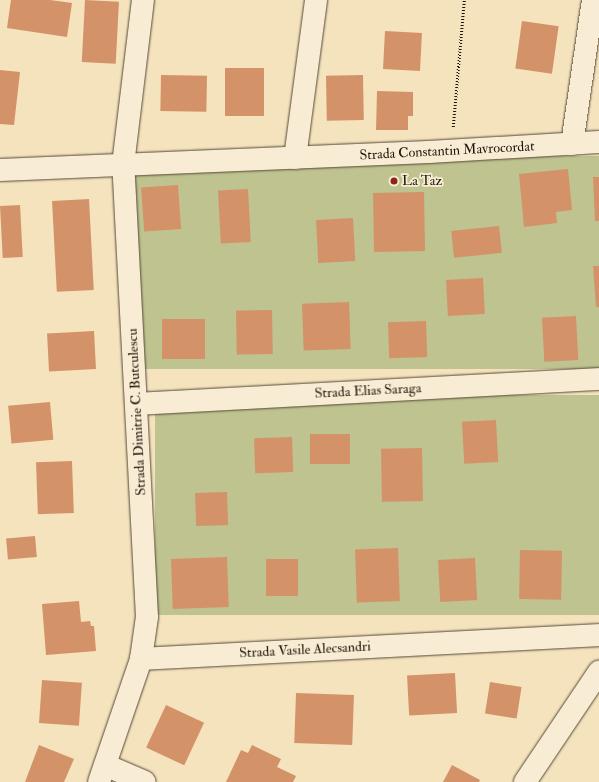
<!DOCTYPE html>
<style>
body{margin:0}
#map{position:relative;width:599px;height:782px;overflow:hidden;background:#f4e3bd;font-family:"IM FELL Double Pica",serif}
div>[style]{position:absolute}
[style*='--x']{left:calc(var(--x)*1px);top:calc(var(--y)*1px);width:calc(var(--w)*1px);rotate:calc(var(--a)*1deg)}
.green>*{inset:0;background:#bec38f;transform-origin:0 0}
.building>*{inset:0;background:#d49269;transform-origin:0 0}
.path>*{height:2.5px;margin-top:-1.25px;transform-origin:0;background:repeating-linear-gradient(90deg,#20150b 0 1px,transparent 0 3px)}
.roads{filter:drop-shadow(0 0 1px #554838) drop-shadow(0 0 1px #554838)}
.minor>*{height:22px;margin:-11px;padding:0 11px;transform-origin:11px;border-radius:11px;background:#f8edd4}
.tertiary>*{height:22px;margin:-11px;padding:0 11px;transform-origin:11px;border-radius:11px;background:#f8edd4}
.dots>*{width:11px;height:11px;translate:-50% -50%;box-sizing:border-box;border:2px solid #f8edd4;border-radius:50%}
span{translate:-50% -50%;white-space:nowrap;text-align:center;line-height:1.15;-webkit-text-stroke:3.5px #f8edd4;paint-order:stroke}
.street-label{font-size:14px;color:#20150b}
.poi-label{font-size:14px;color:#20150b}
.left{translate:0 -50%;text-align:left}
</style>
<div id="map">
<div class="green">
<i style="left:599px;top:156px;width:213px;height:466px;rotate:90deg"></i>
<i style="left:599px;top:395px;width:220px;height:444px;rotate:90deg"></i>
</div>
<div class="building">
<i style="clip-path:polygon(11px 0,50px 0,72px 3px,67px 37px,7px 28px)"></i>
<i style="left:85px;top:0;width:34px;height:62px;rotate:3deg"></i>
<i style="left:522px;top:21px;width:37px;height:48px;rotate:8deg"></i>
<i style="left:385px;top:31px;width:37px;height:38px;rotate:3deg"></i>
<i style="left:225px;top:68px;width:39px;height:48px"></i>
<i style="clip-path:polygon(0 70px,20px 72px,14px 125px,0 124px)"></i>
<i style="left:161px;top:75px;width:46px;height:36px;rotate:1deg"></i>
<i style="left:363px;top:75px;width:45px;height:37px;rotate:89deg"></i>
<i style="clip-path:polygon(377px 91px,413px 92px,413px 116px,408px 116px,408px 130px,376px 130px)"></i>
<i style="clip-path:polygon(568px 169px,572px 210px,556px 212px,557px 223px,524px 227px,519px 174px)"></i>
<i style="clip-path:polygon(593px 177px,599px 177px,599px 221px,595px 221px)"></i>
<i style="left:178px;top:185px;width:44px;height:37px;rotate:86deg"></i>
<i style="left:248px;top:189px;width:53px;height:30px;rotate:87deg"></i>
<i style="left:424px;top:192px;width:59px;height:51px;rotate:89deg"></i>
<i style="left:89px;top:199px;width:91px;height:37px;rotate:87deg"></i>
<i style="left:20px;top:205px;width:52px;height:20px;rotate:87deg"></i>
<i style="left:353px;top:218px;width:43px;height:37px;rotate:87deg"></i>
<i style="left:499px;top:226px;width:27px;height:48px;rotate:84deg"></i>
<i style="clip-path:polygon(593px 266px,599px 266px,599px 307px,596px 307px)"></i>
<i style="left:483px;top:278px;width:36px;height:37px;rotate:87deg"></i>
<i style="left:349px;top:302px;width:47px;height:47px;rotate:88deg"></i>
<i style="left:272px;top:310px;width:44px;height:36px;rotate:89deg"></i>
<i style="left:576px;top:316px;width:44px;height:34px;rotate:87deg"></i>
<i style="left:162px;top:319px;width:43px;height:40px"></i>
<i style="left:426px;top:321px;width:36px;height:38px;rotate:88deg"></i>
<i style="left:94px;top:331px;width:38px;height:47px;rotate:87deg"></i>
<i style="left:50px;top:402px;width:38px;height:42px;rotate:85deg"></i>
<i style="left:496px;top:420px;width:42px;height:34px;rotate:87deg"></i>
<i style="left:310px;top:434px;width:40px;height:30px"></i>
<i style="left:292px;top:437px;width:35px;height:38px;rotate:88deg"></i>
<i style="left:422px;top:448px;width:53px;height:41px;rotate:89deg"></i>
<i style="left:72px;top:461px;width:52px;height:36px;rotate:88deg"></i>
<i style="left:227px;top:492px;width:33px;height:32px;rotate:88deg"></i>
<i style="left:35px;top:536px;width:21px;height:29px;rotate:85deg"></i>
<i style="left:398px;top:548px;width:53px;height:43px;rotate:88deg"></i>
<i style="left:520px;top:550px;width:42px;height:49px;rotate:1deg"></i>
<i style="left:227px;top:557px;width:50px;height:56px;rotate:88deg"></i>
<i style="left:475px;top:558px;width:42px;height:37px;rotate:87deg"></i>
<i style="left:298px;top:559px;width:37px;height:32px;rotate:90deg"></i>
<i style="clip-path:polygon(79px 601px,81px 622px,90px 621px,91px 626px,94px 626px,96px 651px,46px 655px,42px 604px)"></i>
<i style="left:455px;top:673px;width:40px;height:48px;rotate:87deg"></i>
<i style="left:42px;top:680px;width:40px;height:43px;rotate:4deg"></i>
<i style="left:490px;top:682px;width:32px;height:32px;rotate:9deg"></i>
<i style="left:296px;top:693px;width:58px;height:50px;rotate:2deg"></i>
<i style="left:166px;top:705px;width:42px;height:47px;rotate:25deg"></i>
<i style="clip-path:polygon(39px 745px,74px 759px,64px 782px,25px 782px)"></i>
<i style="clip-path:polygon(252px 745px,281px 759px,277px 767px,296px 776px,293px 782px,226px 782px,241px 750px,248px 753px)"></i>
<i style="clip-path:polygon(452px 765px,480px 780px,479px 782px,443px 782px)"></i>
</div>
<div class="path">
<i style="--x:453;--y:127;--w:127;--a:-85"></i>
</div>
<div class="roads">
<div class="minor">
<i style="--x:572;--y:144;--w:146;--a:-81.7"></i>
<i style="--x:295;--y:158;--w:159;--a:-82.4"></i>
<i style="--x:0;--y:170;--w:429;--a:-2.4"></i>
<i style="--x:429;--y:152;--w:170;--a:-3.4"></i>
<i style="--x:137;--y:404;--w:463;--a:-3.1"></i>
<i style="--x:141;--y:659;--w:459;--a:-3"></i>
<i style="--x:105;--y:765;--w:43;--a:23"></i>
<i style="--x:99;--y:782;--w:130;--a:-71.1"></i>
<i style="--x:141;--y:659;--w:42;--a:-81.9"></i>
<i style="--x:147;--y:617;--w:453;--a:-93"></i>
<i style="--x:123;--y:165;--w:166;--a:-83.1"></i>
</div>
<div class="tertiary">
<i style="--x:525;--y:782;--w:133;--a:-56.1"></i>
</div>
</div>
<div class="dots">
<i style="left:394px;top:181px;background:#8f2418"></i>
</div>
<div class="street-label">
<span style="left:447px;top:151px;rotate:-3deg">Strada Constantin Mavrocordat</span>
<span style="left:368px;top:391px;rotate:-3deg">Strada Elias Saraga</span>
<span style="left:137px;top:412px;rotate:-93deg">Strada Dimitrie C. Butculescu</span>
<span style="left:305px;top:650px;rotate:-3deg">Strada Vasile Alecsandri</span>
</div>
<div class="poi-label">
<span class="left" style="left:402px;top:181px">La Taz</span>
</div>
</div>
